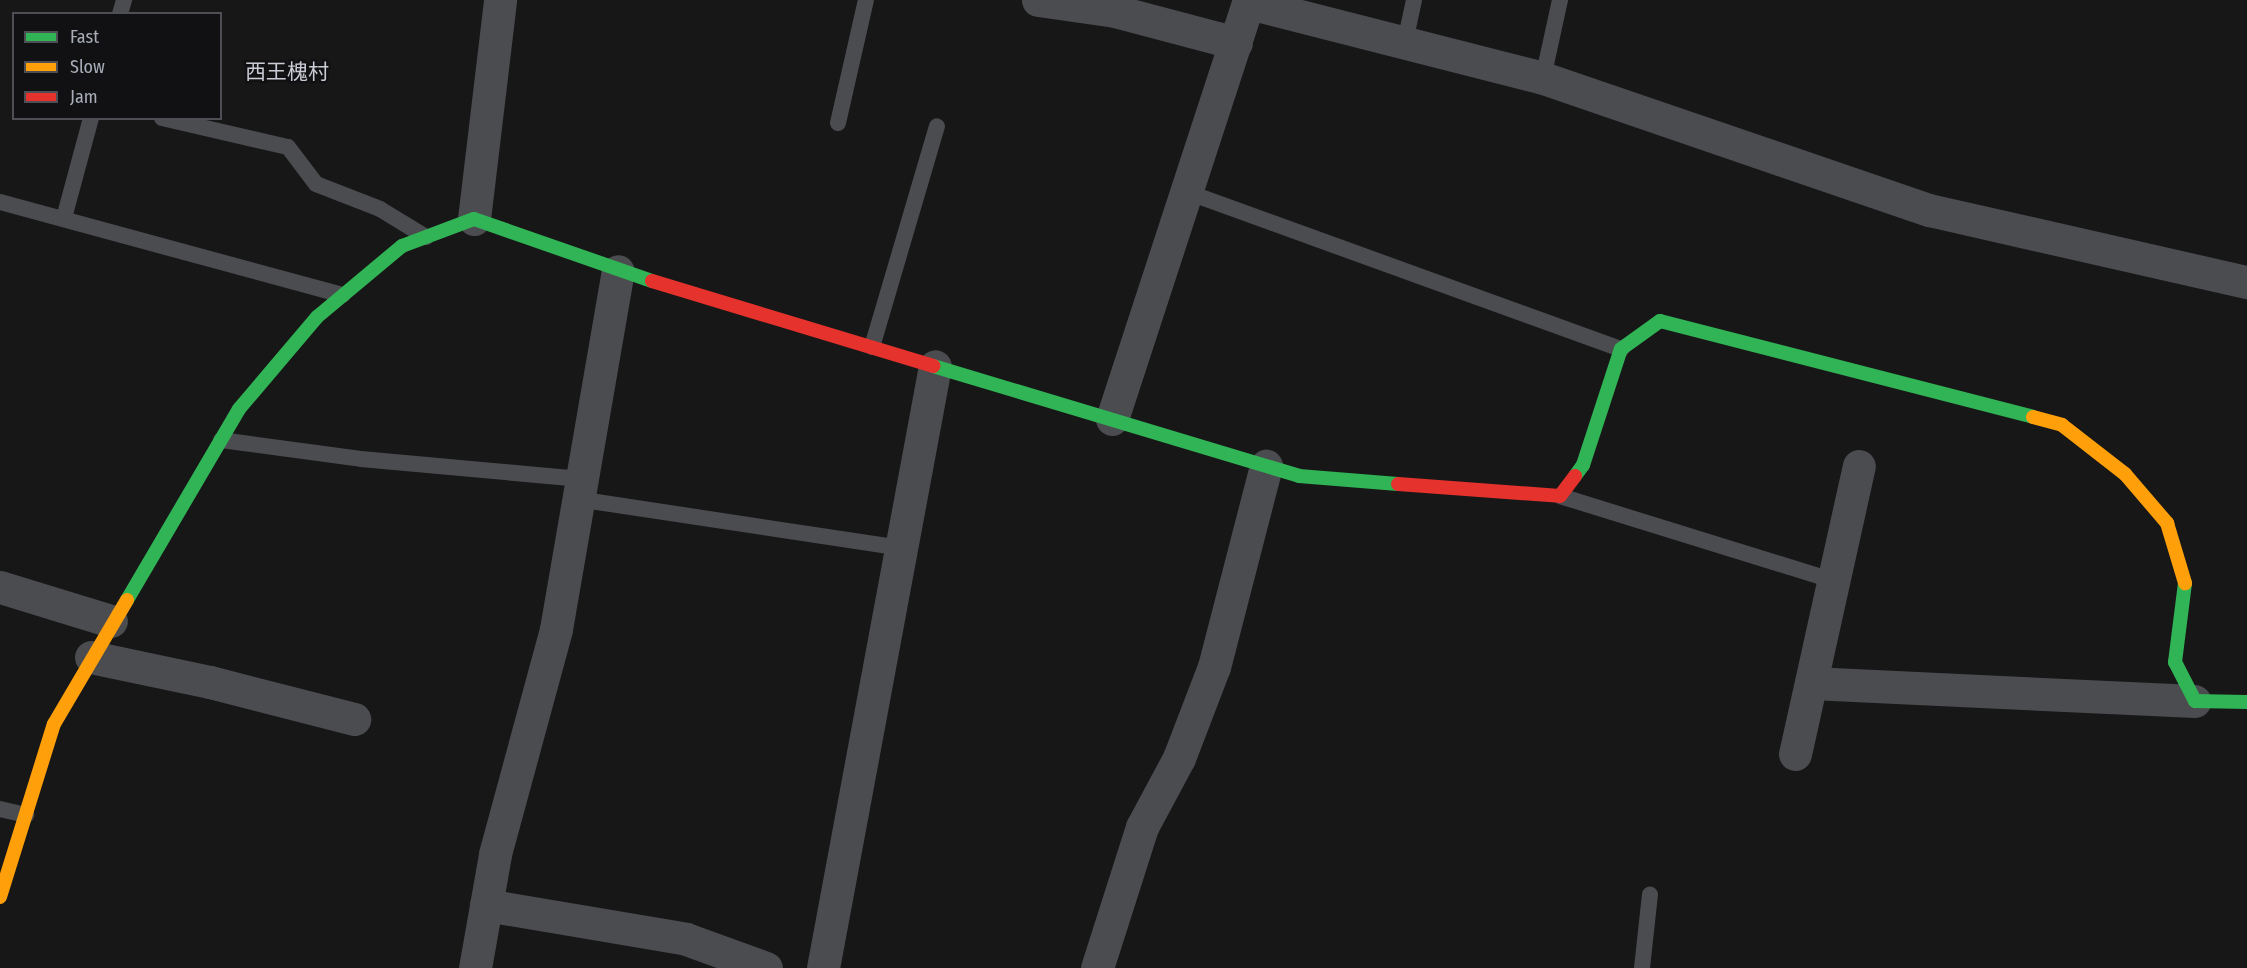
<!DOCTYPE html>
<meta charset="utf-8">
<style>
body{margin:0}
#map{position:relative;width:2247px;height:968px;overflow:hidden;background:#171717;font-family:"Fira Sans Condensed","Noto Sans SC",sans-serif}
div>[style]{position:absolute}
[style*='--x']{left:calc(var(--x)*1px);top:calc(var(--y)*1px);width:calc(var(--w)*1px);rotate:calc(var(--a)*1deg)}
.lane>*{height:16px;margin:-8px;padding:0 8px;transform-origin:8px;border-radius:8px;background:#4b4c50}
.street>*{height:33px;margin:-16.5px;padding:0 16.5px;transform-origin:16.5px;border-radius:16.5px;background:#4b4c50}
.fast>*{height:14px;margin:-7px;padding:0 7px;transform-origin:7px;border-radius:7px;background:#30b455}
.slow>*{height:14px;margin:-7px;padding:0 7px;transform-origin:7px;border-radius:7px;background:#ff9f0a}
.jam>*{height:14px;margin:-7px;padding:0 7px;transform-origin:7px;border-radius:7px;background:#e5322d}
span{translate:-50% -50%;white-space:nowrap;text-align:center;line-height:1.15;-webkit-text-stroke:5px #111113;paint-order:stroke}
.quarter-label{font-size:21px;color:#c9ccd4}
.legend{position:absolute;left:12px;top:12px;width:210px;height:108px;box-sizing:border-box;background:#111113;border:2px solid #4d4f55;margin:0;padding:8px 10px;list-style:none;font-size:18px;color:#a8adb8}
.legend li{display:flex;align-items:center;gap:12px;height:30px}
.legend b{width:30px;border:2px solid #4d4f55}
</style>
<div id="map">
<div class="lane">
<i style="--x:120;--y:14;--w:15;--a:-74"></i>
<i style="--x:1405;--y:42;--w:43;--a:-77.9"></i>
<i style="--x:1543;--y:78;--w:80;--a:-77.7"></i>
<i style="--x:162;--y:118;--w:129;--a:13"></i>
<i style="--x:288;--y:147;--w:46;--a:52.9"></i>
<i style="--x:316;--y:184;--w:69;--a:21.3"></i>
<i style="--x:380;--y:209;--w:54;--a:31.3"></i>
<i style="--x:838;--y:123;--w:126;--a:-77.2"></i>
<i style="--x:1187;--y:192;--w:462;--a:19.9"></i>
<i style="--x:0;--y:202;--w:355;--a:15.2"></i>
<i style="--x:64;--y:218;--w:104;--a:-74.9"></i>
<i style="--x:872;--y:347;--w:230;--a:-73.6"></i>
<i style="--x:221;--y:440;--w:141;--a:7.7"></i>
<i style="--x:361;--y:459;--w:221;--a:5.2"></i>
<i style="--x:1560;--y:496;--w:287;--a:17.2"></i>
<i style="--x:577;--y:499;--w:329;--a:8.6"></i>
<i style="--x:0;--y:809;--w:27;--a:13"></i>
<i style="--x:1642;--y:968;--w:74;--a:-83.8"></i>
</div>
<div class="street">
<i style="--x:1038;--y:0;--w:78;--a:8.1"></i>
<i style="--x:1115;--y:11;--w:125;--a:14.8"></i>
<i style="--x:1249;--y:3;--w:303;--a:14.3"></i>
<i style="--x:1543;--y:78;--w:408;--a:18.9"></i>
<i style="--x:1929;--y:210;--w:326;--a:12.8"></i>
<i style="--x:474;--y:219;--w:221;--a:-83.2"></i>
<i style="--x:1112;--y:419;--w:441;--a:-71.9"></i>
<i style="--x:0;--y:587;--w:116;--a:17"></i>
<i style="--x:91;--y:657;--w:122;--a:11.9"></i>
<i style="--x:210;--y:682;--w:149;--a:14.4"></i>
<i style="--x:1811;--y:683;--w:384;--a:2.7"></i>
<i style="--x:1795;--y:754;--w:295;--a:-77.5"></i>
<i style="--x:486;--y:905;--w:203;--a:9.6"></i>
<i style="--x:686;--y:939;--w:85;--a:19.9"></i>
<i style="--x:475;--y:968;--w:116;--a:-80"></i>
<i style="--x:495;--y:854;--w:233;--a:-74.8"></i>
<i style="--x:556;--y:629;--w:363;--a:-80.2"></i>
<i style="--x:823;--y:968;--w:612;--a:-79.46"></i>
<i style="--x:1097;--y:968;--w:148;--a:-72.3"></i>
<i style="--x:1142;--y:827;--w:78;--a:-61.8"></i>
<i style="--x:1179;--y:758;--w:97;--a:-69"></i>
<i style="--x:1214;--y:667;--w:208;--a:-75.5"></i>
</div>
<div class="fast">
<i style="--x:933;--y:366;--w:382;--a:16.7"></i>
<i style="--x:1299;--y:476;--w:99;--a:4.6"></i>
<i style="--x:1575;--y:476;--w:14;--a:-54"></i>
<i style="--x:1583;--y:465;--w:122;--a:-71.9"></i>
<i style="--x:1621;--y:349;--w:48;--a:-35.7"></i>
<i style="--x:1660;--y:321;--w:385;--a:14.4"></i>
<i style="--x:2185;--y:583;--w:80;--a:97.2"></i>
<i style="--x:2175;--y:662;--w:44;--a:62.9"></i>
<i style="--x:2195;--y:701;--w:52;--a:1.1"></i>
<i style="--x:127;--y:600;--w:221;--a:-59.6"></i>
<i style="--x:239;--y:409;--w:121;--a:-49.7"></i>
<i style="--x:317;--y:317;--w:111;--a:-39.9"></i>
<i style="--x:402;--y:246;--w:77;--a:-20.6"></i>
<i style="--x:474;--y:219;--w:188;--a:19.2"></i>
</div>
<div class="slow">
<i style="--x:2033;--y:417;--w:30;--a:15"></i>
<i style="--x:2062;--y:425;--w:80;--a:37.9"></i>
<i style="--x:2125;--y:474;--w:65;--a:49.4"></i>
<i style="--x:2167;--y:523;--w:63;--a:73.3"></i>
<i style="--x:0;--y:897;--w:181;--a:-72.7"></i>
<i style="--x:54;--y:724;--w:144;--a:-59.5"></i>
</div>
<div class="jam">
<i style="--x:652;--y:281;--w:294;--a:16.8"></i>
<i style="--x:1398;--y:484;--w:162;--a:4.2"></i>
<i style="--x:1560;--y:496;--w:25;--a:-53"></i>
</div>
<div class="quarter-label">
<span style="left:287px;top:72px">西王槐村</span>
</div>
<ul class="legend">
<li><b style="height:8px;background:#30b455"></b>Fast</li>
<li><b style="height:8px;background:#ff9f0a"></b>Slow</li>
<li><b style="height:8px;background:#e5322d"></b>Jam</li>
</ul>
</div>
